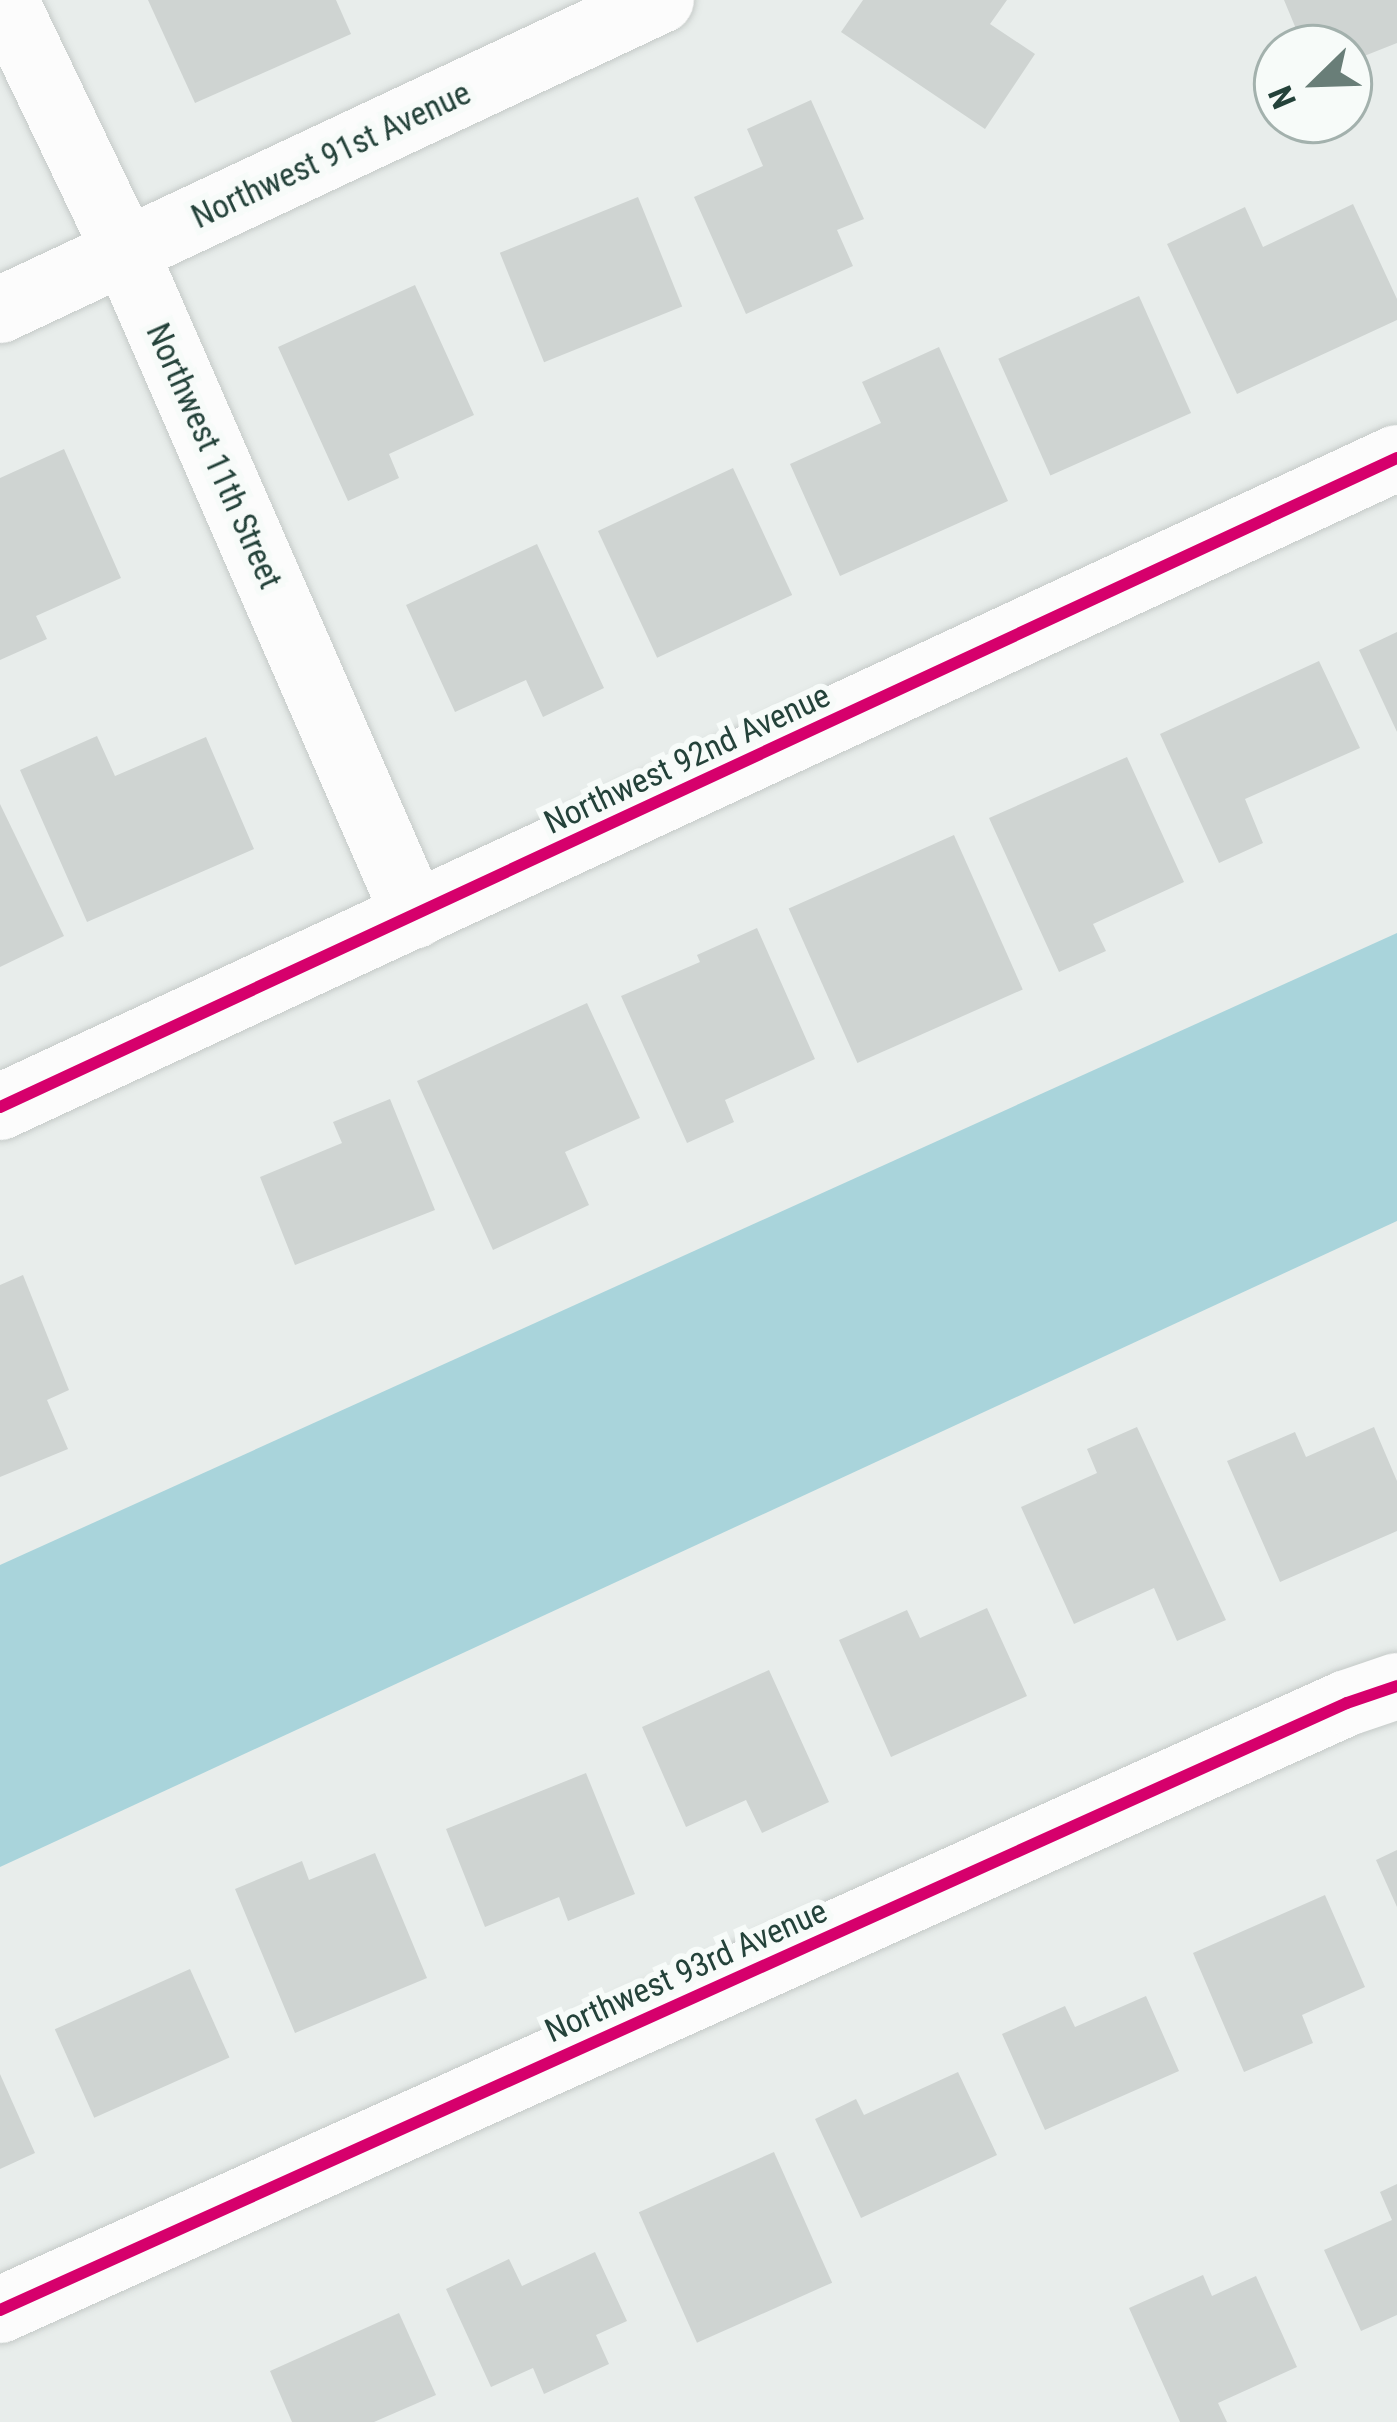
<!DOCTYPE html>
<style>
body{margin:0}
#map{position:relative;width:1397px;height:2422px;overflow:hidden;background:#e8edeb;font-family:"Roboto Condensed",sans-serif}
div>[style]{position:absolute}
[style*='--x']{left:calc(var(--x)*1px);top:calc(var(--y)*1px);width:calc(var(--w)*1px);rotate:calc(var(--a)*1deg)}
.water>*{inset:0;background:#a9d4db}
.building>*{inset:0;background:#cfd4d2;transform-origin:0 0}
.roads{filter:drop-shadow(0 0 3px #c5cac8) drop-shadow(0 0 3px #c5cac8)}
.minor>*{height:66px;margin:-33px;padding:0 33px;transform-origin:33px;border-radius:33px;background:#fcfcfc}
.cycleway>*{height:12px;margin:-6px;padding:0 6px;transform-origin:6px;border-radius:6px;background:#d6006c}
span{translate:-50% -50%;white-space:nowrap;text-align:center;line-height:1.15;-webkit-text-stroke:12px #f7fbf9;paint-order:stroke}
.street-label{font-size:33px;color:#24423a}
.north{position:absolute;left:1253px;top:24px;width:120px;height:120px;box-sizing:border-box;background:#f7fbf9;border:3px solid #a3b1ad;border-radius:50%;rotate:247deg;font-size:33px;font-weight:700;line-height:48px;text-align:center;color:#24423a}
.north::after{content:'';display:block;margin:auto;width:42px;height:54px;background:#697e78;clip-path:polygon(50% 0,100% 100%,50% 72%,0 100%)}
</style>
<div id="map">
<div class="water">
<i style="clip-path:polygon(1397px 933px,1397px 1221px,0 1867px,0 1565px)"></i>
</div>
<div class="building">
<i style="clip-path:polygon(148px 0,336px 0,351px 34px,195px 103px)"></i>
<i style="clip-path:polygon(863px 0,1007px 0,990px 24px,1035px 54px,985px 129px,841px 32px)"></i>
<i style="clip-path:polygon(1284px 0,1397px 0,1397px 43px,1349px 62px,1349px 48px,1304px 48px)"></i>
<i style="clip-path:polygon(811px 100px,864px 219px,837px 230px,853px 266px,746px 314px,694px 197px,763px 166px,747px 129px)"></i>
<i style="left:638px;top:197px;width:118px;height:149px;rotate:68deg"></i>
<i style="clip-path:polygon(1353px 204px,1397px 299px,1397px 320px,1237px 394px,1167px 244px,1245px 207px,1263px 247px)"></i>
<i style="clip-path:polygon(415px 285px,474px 415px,389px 454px,399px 478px,348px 501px,278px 347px)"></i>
<i style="left:1139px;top:296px;width:128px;height:154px;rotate:66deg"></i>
<i style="clip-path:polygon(939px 347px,1008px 501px,840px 576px,790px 464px,881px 423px,862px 382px)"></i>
<i style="clip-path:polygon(64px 449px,121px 578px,36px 616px,47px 639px,0 660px,0 478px)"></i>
<i style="left:733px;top:468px;width:140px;height:149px;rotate:65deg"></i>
<i style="clip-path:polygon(537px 544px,604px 688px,543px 717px,526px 680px,455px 712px,406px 605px)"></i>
<i style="clip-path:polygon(1397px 632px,1397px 732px,1359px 650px)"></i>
<i style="clip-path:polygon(1319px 661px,1360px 748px,1245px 799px,1263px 843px,1219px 863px,1160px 734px)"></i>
<i style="clip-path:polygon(97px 736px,115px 776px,206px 737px,254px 849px,87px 922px,20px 770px)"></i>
<i style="clip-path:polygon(1127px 757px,1184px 882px,1093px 924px,1106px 951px,1059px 972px,989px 818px)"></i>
<i style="clip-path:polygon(0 804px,64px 936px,0 967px)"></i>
<i style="left:954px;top:835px;width:169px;height:181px;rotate:66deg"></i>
<i style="clip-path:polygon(757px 928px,815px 1059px,725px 1100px,734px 1122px,687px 1143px,621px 996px,700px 962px,697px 955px)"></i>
<i style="clip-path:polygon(587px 1003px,640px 1118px,565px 1152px,589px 1205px,493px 1250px,417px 1081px)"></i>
<i style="clip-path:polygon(390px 1099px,435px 1210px,295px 1265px,260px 1177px,342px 1143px,333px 1122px)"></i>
<i style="clip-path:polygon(23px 1275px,69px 1390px,47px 1400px,68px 1449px,0 1477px,0 1285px)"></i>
<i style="clip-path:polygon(1137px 1427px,1226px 1620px,1177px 1641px,1154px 1588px,1074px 1624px,1021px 1507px,1097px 1473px,1087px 1449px)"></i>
<i style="clip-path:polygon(1374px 1427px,1397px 1481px,1397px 1531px,1280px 1582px,1227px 1461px,1295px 1432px,1306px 1457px)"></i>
<i style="clip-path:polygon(987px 1608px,1027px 1696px,891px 1757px,839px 1640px,907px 1610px,920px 1638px)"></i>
<i style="clip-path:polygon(769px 1670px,829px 1802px,762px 1833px,746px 1800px,686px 1827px,642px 1727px)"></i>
<i style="clip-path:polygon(586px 1773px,635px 1894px,568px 1921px,559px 1897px,485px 1927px,446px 1829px)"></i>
<i style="clip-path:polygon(1397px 1850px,1397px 1907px,1376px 1860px)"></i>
<i style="clip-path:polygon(375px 1853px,427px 1978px,295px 2033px,235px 1889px,302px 1861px,309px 1880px)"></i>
<i style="clip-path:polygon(1325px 1895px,1365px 1987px,1302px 2015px,1313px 2043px,1244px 2072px,1193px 1953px)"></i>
<i style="left:190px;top:1969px;width:97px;height:148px;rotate:66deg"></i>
<i style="clip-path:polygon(1146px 1996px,1179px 2071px,1045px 2130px,1002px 2034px,1065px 2006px,1075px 2027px)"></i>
<i style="clip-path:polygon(958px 2072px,997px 2155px,861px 2218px,815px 2119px,856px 2099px,864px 2115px)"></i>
<i style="clip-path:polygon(0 2074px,35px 2153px,0 2169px)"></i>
<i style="left:774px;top:2152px;width:143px;height:148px;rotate:66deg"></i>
<i style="clip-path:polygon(1397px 2184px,1397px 2315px,1361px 2331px,1324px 2250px,1392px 2220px,1380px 2192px)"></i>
<i style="clip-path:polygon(595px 2252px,627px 2321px,596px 2335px,609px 2364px,544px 2394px,533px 2368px,491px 2387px,446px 2289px,509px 2259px,522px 2286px)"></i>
<i style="clip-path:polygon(1203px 2275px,1212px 2296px,1256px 2276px,1297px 2367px,1218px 2403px,1227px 2422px,1180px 2422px,1129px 2308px)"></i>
<i style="clip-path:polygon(399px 2313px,436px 2395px,374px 2422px,292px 2422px,270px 2371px)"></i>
</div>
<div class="roads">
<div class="minor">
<i style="--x:5;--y:0;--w:278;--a:64.4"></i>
<i style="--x:125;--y:251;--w:725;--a:66.44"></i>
<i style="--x:0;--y:310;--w:730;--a:-25.13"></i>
<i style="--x:0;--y:1107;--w:1540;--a:-24.92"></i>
<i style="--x:0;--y:2310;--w:1477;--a:-24.26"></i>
<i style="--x:1347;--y:1703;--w:53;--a:-18.8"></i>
</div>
</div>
<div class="cycleway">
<i style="--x:0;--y:1107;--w:1540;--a:-24.92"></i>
<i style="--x:0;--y:2310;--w:1477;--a:-24.26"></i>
<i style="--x:1347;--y:1703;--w:53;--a:-18.8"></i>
</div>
<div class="street-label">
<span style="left:331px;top:155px;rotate:-25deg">Northwest 91st Avenue</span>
<span style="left:214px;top:456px;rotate:66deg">Northwest 11th Street</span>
<span style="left:687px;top:759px;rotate:-25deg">Northwest 92nd Avenue</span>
<span style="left:686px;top:1971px;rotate:-24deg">Northwest 93rd Avenue</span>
</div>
<div class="north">N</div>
</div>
